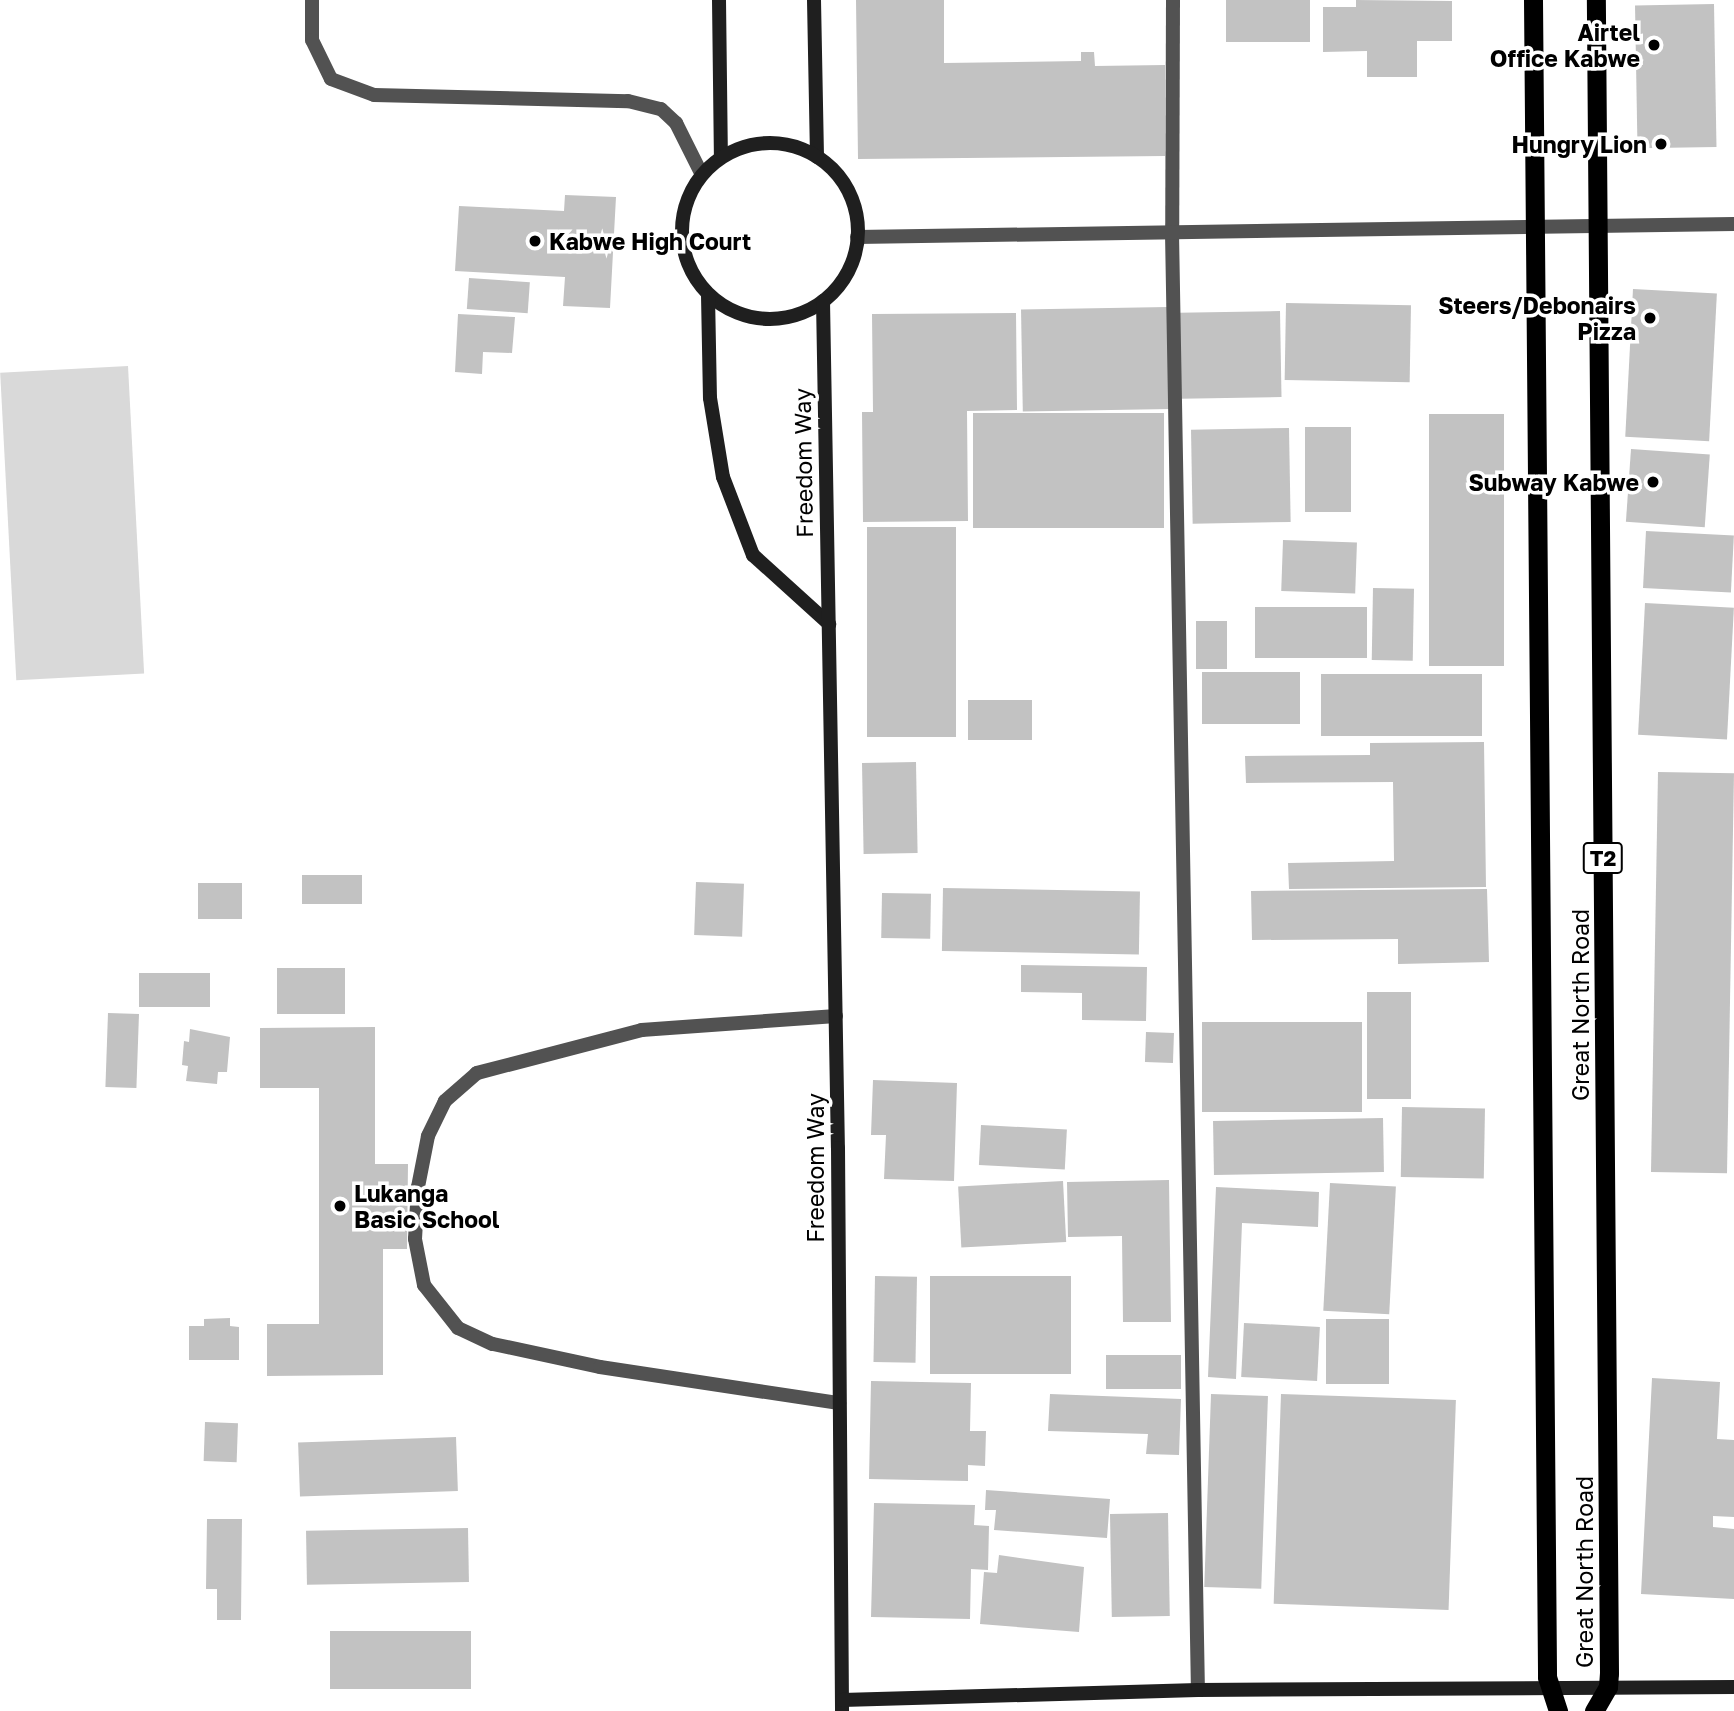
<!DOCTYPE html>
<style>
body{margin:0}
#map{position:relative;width:1734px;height:1711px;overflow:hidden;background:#fff;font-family:"Golos Text",sans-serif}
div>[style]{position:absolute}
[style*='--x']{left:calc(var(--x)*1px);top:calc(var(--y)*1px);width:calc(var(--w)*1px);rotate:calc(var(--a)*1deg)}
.green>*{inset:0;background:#d9d9d9;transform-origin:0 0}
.building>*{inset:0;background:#c2c2c2;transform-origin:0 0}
.service>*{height:14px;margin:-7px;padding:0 7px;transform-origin:7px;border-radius:7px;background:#525252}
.minor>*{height:14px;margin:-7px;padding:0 7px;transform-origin:7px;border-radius:7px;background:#525252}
.secondary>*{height:14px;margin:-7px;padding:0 7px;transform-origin:7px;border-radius:7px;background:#1f1f1f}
.secondary>.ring{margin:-7px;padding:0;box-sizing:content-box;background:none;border:14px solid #1f1f1f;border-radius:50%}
.trunk>*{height:19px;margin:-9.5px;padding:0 9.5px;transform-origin:9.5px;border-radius:9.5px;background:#000}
.dots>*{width:19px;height:19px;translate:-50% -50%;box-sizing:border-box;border:4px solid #fff;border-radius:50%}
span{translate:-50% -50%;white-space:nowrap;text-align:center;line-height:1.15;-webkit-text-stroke:7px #fff;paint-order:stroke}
.shield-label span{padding:2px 5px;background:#fff;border:2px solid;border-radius:5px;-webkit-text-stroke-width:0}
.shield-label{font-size:21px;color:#000;font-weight:700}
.poi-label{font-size:23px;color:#000;font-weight:700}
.right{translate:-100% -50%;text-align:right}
.left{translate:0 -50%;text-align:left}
.street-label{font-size:23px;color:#000}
</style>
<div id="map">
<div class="green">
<i style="left:128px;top:366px;width:308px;height:128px;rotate:87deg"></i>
</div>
<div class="building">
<i style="clip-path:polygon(856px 0,944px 0,944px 63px,1081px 61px,1081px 52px,1094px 52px,1095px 66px,1165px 65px,1165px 156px,858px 159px)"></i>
<i style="left:1226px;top:0;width:84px;height:42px"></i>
<i style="clip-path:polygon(1356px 0,1452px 1px,1452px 41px,1417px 41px,1417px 77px,1367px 77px,1367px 51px,1323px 52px,1323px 7px,1356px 7px)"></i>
<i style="left:1714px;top:4px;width:143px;height:79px;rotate:89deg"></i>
<i style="clip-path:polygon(565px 195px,616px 197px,610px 308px,563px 306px,565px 277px,455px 271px,459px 206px,564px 211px)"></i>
<i style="left:469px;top:278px;width:61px;height:31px;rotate:4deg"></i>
<i style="left:1633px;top:289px;width:84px;height:148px;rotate:3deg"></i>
<i style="left:1286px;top:303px;width:125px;height:77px;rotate:1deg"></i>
<i style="left:1168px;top:307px;width:102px;height:147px;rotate:89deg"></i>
<i style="left:1280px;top:311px;width:86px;height:101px;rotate:89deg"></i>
<i style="clip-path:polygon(1016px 313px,1017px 410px,967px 411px,968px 521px,863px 522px,862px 412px,873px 412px,872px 314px)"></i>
<i style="clip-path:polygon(458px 314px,515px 317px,512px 353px,483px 352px,482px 374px,455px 372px)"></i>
<i style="left:1164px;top:413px;width:115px;height:191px;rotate:90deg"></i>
<i style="left:1504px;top:414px;width:252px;height:75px;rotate:90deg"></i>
<i style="left:1305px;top:427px;width:46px;height:85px"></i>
<i style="left:1289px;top:428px;width:94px;height:98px;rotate:89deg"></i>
<i style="left:1631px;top:449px;width:79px;height:73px;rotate:4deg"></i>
<i style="left:867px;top:527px;width:89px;height:210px"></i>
<i style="left:1646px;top:531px;width:88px;height:57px;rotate:3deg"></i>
<i style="left:1283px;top:540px;width:74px;height:51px;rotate:2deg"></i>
<i style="left:1373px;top:588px;width:41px;height:72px;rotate:1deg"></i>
<i style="left:1645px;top:603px;width:89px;height:132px;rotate:3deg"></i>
<i style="left:1367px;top:607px;width:51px;height:112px;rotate:90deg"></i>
<i style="left:1227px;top:621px;width:48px;height:31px;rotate:90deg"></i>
<i style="left:1300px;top:672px;width:52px;height:98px;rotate:90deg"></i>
<i style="left:1482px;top:674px;width:62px;height:161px;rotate:90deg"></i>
<i style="left:1032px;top:700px;width:40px;height:64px;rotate:90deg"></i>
<i style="clip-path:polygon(1484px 742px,1486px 887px,1289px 889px,1288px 863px,1394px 861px,1393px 782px,1246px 783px,1245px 756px,1370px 755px,1370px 743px)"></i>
<i style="left:916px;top:762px;width:91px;height:54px;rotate:89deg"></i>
<i style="left:1658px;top:772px;width:76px;height:400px;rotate:1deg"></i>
<i style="left:302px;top:875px;width:60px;height:29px"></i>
<i style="left:696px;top:882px;width:48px;height:53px;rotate:2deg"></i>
<i style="left:198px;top:883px;width:44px;height:36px"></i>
<i style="left:943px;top:888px;width:197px;height:63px;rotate:1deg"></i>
<i style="clip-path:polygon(1487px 889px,1489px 962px,1398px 964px,1398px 939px,1252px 940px,1251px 891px)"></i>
<i style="left:882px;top:893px;width:49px;height:45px;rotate:1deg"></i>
<i style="clip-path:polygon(1021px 965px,1147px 967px,1146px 1021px,1082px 1020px,1082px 993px,1021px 992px)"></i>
<i style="left:277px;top:968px;width:68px;height:46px"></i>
<i style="left:210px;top:973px;width:34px;height:71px;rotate:90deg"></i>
<i style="left:1367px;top:992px;width:44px;height:107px"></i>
<i style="left:108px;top:1013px;width:31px;height:74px;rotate:2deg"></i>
<i style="left:1362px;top:1022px;width:90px;height:160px;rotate:90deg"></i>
<i style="clip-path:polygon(375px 1027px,375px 1164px,408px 1164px,407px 1249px,383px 1249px,383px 1375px,267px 1376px,267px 1324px,319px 1324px,319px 1088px,260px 1088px,260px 1028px)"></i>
<i style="clip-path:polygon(190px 1029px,230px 1037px,227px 1072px,218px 1072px,217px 1084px,186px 1081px,188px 1066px,182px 1065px,184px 1041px,189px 1042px)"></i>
<i style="left:1146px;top:1032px;width:28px;height:30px;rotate:2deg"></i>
<i style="clip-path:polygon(873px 1080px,957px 1083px,954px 1181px,884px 1179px,886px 1135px,871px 1135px)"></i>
<i style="left:1402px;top:1107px;width:83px;height:70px;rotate:1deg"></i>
<i style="left:1383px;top:1118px;width:54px;height:170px;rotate:89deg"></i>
<i style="left:981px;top:1125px;width:86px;height:40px;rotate:3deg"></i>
<i style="clip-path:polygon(1169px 1180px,1171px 1322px,1123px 1322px,1122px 1236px,1068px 1237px,1067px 1182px)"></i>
<i style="left:1063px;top:1181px;width:61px;height:105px;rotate:87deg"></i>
<i style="left:1330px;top:1183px;width:66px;height:128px;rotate:3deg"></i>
<i style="clip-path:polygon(1216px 1187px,1319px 1192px,1318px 1227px,1242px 1223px,1236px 1379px,1208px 1377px)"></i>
<i style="left:875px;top:1276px;width:42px;height:86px;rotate:1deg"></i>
<i style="left:930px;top:1276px;width:141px;height:98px"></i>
<i style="clip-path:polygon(230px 1318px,230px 1326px,239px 1327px,239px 1360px,189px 1360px,189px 1326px,204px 1326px,204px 1319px)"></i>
<i style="left:1326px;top:1319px;width:63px;height:65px"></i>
<i style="left:1244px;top:1323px;width:76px;height:54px;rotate:3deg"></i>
<i style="left:1181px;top:1355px;width:34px;height:75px;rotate:90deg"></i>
<i style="clip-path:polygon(1652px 1378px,1720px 1382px,1717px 1439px,1734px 1440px,1734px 1517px,1713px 1516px,1713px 1527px,1734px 1529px,1734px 1599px,1641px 1594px)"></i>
<i style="clip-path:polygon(871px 1381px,971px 1383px,970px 1431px,986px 1431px,985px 1466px,968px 1465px,968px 1481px,869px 1479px)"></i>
<i style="clip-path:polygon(1050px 1394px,1181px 1399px,1179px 1455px,1146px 1454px,1148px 1434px,1048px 1431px)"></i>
<i style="left:1211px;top:1394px;width:57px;height:193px;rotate:2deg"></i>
<i style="left:1281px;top:1394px;width:175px;height:210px;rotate:2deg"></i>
<i style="left:205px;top:1422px;width:33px;height:39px;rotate:2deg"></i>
<i style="left:456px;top:1437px;width:54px;height:158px;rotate:88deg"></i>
<i style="clip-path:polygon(986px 1490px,1110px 1499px,1107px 1538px,994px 1530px,996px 1510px,985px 1510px)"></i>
<i style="clip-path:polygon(874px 1503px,975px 1505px,974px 1525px,989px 1526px,988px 1570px,971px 1569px,970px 1619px,871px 1617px)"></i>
<i style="left:1168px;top:1513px;width:103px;height:58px;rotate:89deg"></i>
<i style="clip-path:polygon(207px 1519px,242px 1519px,241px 1620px,217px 1620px,217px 1589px,206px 1589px)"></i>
<i style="left:468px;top:1528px;width:54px;height:162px;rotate:89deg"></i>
<i style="clip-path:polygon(999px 1555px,1084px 1567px,1079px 1632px,980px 1624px,984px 1572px,997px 1573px)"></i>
<i style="left:471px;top:1631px;width:58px;height:141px;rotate:90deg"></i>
</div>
<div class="service">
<i style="--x:312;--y:0;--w:40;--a:90"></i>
<i style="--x:312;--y:40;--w:43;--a:64"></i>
<i style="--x:331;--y:79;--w:46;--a:20.4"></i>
<i style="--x:374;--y:95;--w:254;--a:1.4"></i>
<i style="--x:628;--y:101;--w:34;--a:14"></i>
<i style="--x:661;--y:109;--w:21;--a:43"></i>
<i style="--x:676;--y:123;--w:58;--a:63.4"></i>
<i style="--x:1173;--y:0;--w:233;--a:90.2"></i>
<i style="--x:1172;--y:233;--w:1457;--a:88.98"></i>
<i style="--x:836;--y:1016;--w:195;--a:175.9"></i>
<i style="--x:642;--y:1030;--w:171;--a:165.4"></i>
<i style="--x:477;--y:1073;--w:43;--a:138.8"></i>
<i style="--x:445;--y:1101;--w:39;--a:116"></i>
<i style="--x:428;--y:1136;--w:52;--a:101.1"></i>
<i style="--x:418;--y:1187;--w:52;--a:93.3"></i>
<i style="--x:415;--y:1239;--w:47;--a:78.9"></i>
<i style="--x:424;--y:1285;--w:55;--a:51.7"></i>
<i style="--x:458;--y:1328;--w:38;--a:25"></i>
<i style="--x:493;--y:1344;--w:109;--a:12.1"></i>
<i style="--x:600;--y:1367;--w:242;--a:8.6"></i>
</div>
<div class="minor">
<i style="--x:857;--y:237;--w:877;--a:-0.85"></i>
</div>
<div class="secondary">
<i style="--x:719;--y:0;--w:157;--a:89.3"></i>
<i style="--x:814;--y:0;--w:157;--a:88.9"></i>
<i class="ring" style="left:682px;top:143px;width:162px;height:162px"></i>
<i style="--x:708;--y:295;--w:103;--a:88.9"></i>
<i style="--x:710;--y:398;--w:80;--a:80.7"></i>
<i style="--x:723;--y:477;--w:84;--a:69"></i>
<i style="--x:753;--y:555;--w:103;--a:42.2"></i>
<i style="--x:823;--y:301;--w:847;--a:88.99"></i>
<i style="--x:838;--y:1148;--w:563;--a:89.59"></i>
<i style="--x:842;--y:1700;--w:356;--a:-1.6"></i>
<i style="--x:1198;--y:1690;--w:536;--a:-0.32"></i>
</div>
<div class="trunk">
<i style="--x:1533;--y:0;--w:1677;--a:89.52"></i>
<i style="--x:1547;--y:1677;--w:36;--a:72"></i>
<i style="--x:1594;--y:1711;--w:28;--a:-60"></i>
<i style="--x:1608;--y:1687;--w:14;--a:-86"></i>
<i style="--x:1609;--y:1673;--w:1673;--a:-90.45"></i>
</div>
<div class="dots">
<i style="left:1654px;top:45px;background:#000"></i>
<i style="left:1661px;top:144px;background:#000"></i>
<i style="left:535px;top:241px;background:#000"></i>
<i style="left:1650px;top:318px;background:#000"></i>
<i style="left:1653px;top:482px;background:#000"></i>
<i style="left:340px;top:1206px;background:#000"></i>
</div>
<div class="shield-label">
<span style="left:1603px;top:858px">T2</span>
</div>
<div class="poi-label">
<span class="right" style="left:1640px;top:45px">Airtel<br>Office Kabwe</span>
<span class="right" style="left:1647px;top:144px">Hungry Lion</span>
<span class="left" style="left:549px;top:241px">Kabwe High Court</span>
<span class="right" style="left:1636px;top:318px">Steers/Debonairs<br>Pizza</span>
<span class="right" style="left:1639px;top:482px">Subway Kabwe</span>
<span class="left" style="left:354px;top:1206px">Lukanga<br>Basic School</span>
</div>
<div class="street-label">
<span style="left:803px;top:463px;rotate:-91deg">Freedom Way</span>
<span style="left:1580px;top:1005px;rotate:-90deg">Great North Road</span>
<span style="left:815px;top:1168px;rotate:-90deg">Freedom Way</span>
<span style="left:1584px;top:1572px;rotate:-90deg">Great North Road</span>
</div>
</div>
